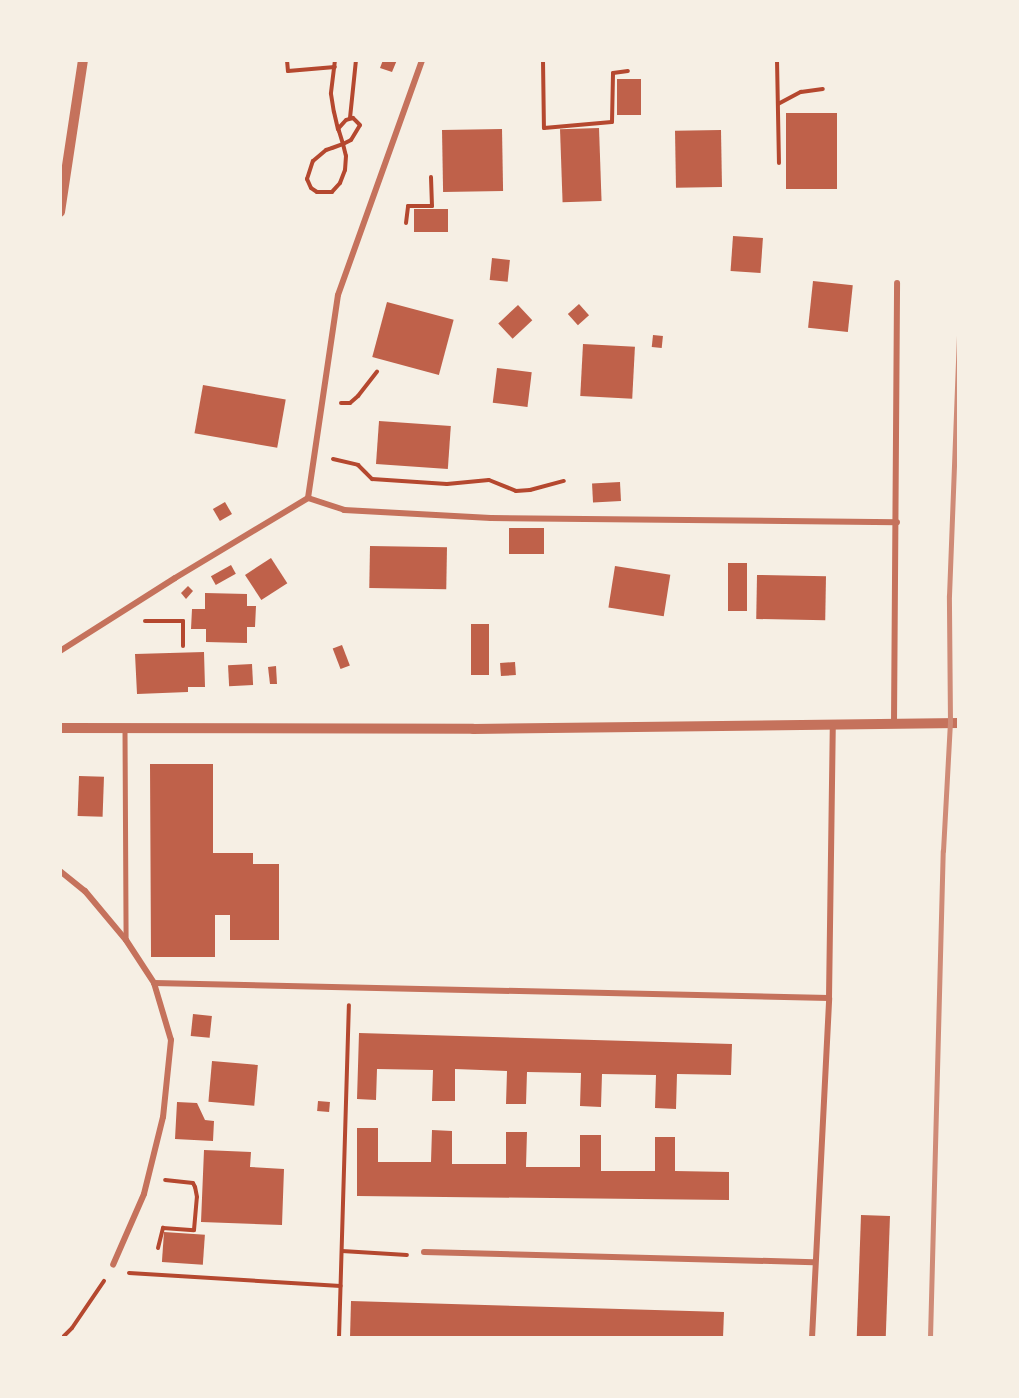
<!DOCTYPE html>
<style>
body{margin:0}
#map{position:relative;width:1019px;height:1398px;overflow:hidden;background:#f6efe4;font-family:"Playfair Display",serif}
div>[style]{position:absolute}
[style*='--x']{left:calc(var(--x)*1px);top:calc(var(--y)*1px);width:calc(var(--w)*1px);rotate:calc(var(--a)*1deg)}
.building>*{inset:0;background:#bf614a;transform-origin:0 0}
.path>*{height:4px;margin:-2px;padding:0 2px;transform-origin:2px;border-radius:2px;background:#b5482f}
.service>*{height:4.5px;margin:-2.25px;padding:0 2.25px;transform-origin:2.25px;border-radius:2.25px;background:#c5725c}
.minor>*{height:6px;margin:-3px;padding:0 3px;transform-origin:3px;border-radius:3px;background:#c5725c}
.tertiary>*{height:10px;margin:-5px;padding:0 5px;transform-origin:5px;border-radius:5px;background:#c5725c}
.rail>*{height:4.5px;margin:-2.25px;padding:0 2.25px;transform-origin:2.25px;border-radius:2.25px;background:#cf8b77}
span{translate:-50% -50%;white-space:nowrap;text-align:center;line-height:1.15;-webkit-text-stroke:4.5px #f6efe4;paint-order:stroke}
.frame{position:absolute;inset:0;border:62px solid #f6efe4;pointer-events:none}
</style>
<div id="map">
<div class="building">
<i style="clip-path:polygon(383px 60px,397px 60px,392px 72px,380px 68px)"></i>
<i style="left:617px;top:79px;width:24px;height:36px"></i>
<i style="left:786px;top:113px;width:51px;height:76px"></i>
<i style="left:599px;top:128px;width:73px;height:39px;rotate:88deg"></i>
<i style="left:502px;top:129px;width:62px;height:60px;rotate:89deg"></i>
<i style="left:721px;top:130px;width:57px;height:46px;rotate:89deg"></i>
<i style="left:414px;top:209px;width:34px;height:23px"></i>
<i style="left:733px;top:236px;width:30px;height:35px;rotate:4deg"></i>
<i style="left:492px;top:258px;width:18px;height:22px;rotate:6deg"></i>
<i style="left:813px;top:281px;width:40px;height:47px;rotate:6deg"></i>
<i style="left:387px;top:302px;width:69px;height:57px;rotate:15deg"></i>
<i style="left:579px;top:304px;width:15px;height:15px;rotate:48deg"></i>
<i style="left:518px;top:305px;width:21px;height:27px;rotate:47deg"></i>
<i style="left:653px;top:335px;width:10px;height:12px;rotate:6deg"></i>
<i style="left:583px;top:344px;width:52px;height:52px;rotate:3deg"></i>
<i style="left:497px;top:368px;width:35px;height:35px;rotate:7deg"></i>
<i style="left:203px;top:385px;width:84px;height:49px;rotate:10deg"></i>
<i style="left:379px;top:421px;width:72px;height:43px;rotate:4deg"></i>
<i style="left:620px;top:482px;width:19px;height:28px;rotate:87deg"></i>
<i style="left:225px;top:502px;width:14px;height:14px;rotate:60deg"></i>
<i style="left:509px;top:528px;width:35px;height:26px"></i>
<i style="left:370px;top:546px;width:77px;height:42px;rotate:1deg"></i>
<i style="left:271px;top:558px;width:30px;height:31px;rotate:57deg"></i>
<i style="left:728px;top:563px;width:19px;height:48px"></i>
<i style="left:231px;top:565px;width:10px;height:23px;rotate:61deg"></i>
<i style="left:615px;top:566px;width:56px;height:42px;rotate:9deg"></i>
<i style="left:757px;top:575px;width:69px;height:44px;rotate:1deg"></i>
<i style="clip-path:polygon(188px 586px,193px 591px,186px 599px,181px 593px)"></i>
<i style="clip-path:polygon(205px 593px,247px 594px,247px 606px,256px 606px,255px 627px,247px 627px,247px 643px,206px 642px,206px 629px,191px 629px,192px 609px,205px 609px)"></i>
<i style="left:471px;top:624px;width:18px;height:51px"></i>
<i style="left:342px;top:645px;width:22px;height:10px;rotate:69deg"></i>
<i style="clip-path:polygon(204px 652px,205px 687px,188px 687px,188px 692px,137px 694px,135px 654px)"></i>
<i style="left:515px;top:662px;width:13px;height:15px;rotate:86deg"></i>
<i style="left:252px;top:664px;width:21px;height:24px;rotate:87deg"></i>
<i style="clip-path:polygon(276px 666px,277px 684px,270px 684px,268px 667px)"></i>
<i style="clip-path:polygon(150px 764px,213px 764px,213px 853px,253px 853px,253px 864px,279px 864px,279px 940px,230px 940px,230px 915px,215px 915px,215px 957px,151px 957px)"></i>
<i style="left:79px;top:776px;width:25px;height:40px;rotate:2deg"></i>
<i style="left:193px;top:1014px;width:19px;height:22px;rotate:6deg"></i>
<i style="clip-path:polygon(359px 1033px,732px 1044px,731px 1075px,677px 1074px,676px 1109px,655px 1108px,656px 1075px,602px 1074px,601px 1107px,580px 1106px,581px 1073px,527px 1072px,526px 1104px,506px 1104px,507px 1071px,455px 1069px,455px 1101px,432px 1101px,433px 1070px,377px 1069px,376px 1100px,357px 1099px)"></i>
<i style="left:212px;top:1061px;width:46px;height:41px;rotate:5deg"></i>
<i style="left:318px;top:1101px;width:12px;height:10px;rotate:5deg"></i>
<i style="clip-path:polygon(177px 1102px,197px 1103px,205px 1120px,214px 1121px,213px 1141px,175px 1139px)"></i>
<i style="clip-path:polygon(357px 1128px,378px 1128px,378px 1162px,431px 1162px,432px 1130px,452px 1131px,452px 1164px,506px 1164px,506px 1132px,527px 1132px,526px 1167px,580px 1167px,580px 1135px,601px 1135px,601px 1171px,655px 1171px,655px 1137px,675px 1137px,675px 1171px,729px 1172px,729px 1200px,357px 1196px)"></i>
<i style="clip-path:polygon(204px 1150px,251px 1152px,250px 1167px,284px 1169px,282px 1225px,201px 1222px)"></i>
<i style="left:861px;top:1215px;width:29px;height:123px;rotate:2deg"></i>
<i style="left:164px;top:1232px;width:41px;height:30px;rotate:4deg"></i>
<i style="clip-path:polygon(351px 1301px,724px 1312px,723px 1338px,350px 1338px)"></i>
</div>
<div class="path">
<i style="--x:287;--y:60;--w:11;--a:85"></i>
<i style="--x:288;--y:71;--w:47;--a:-4.9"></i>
<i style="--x:335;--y:60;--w:34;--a:97"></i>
<i style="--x:331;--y:94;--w:18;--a:81"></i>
<i style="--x:334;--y:112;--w:17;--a:77"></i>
<i style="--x:338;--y:129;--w:2;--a:63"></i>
<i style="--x:339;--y:131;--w:14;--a:73"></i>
<i style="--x:343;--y:144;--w:12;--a:76"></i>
<i style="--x:346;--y:156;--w:14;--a:94"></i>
<i style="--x:345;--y:170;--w:14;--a:111"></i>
<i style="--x:340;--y:183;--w:12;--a:132"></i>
<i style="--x:332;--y:192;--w:15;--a:180"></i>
<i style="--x:317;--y:192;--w:7;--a:-146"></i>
<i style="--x:311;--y:188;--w:10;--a:-114"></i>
<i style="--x:307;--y:179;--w:19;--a:-72"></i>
<i style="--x:313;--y:161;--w:17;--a:-40"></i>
<i style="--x:326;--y:150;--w:6;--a:-18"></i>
<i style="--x:332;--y:148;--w:12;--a:-20"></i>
<i style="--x:343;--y:144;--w:9;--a:-27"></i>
<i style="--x:351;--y:140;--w:17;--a:-59"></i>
<i style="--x:360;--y:125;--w:10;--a:-135"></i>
<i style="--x:353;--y:118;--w:7;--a:164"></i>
<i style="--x:346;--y:120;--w:12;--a:132"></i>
<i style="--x:543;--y:60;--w:68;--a:89.2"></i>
<i style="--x:544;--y:128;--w:68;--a:-5"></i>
<i style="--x:612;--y:122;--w:49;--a:-88.8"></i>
<i style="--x:613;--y:73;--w:15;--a:-8"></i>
<i style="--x:777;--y:60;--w:103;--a:88.9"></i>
<i style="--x:778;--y:104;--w:26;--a:-28"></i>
<i style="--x:801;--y:92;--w:22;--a:-8"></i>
<i style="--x:350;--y:118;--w:58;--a:-84.1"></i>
<i style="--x:406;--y:223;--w:17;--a:-83"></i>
<i style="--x:408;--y:206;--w:24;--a:0"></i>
<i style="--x:432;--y:206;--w:29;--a:-92"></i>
<i style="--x:341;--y:403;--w:9;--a:0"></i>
<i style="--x:350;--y:403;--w:11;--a:-41"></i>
<i style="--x:358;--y:396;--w:31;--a:-52"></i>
<i style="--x:333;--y:459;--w:26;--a:13"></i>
<i style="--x:358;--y:465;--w:20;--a:45"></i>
<i style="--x:372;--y:479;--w:75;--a:3.8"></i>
<i style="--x:447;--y:484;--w:42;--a:-5.4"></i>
<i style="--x:489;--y:480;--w:29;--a:22"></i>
<i style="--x:516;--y:491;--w:14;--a:-4"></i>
<i style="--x:530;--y:490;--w:35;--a:-15"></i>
<i style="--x:145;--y:621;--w:38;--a:0"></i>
<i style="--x:183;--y:621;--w:25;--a:90"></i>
<i style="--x:158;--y:1248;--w:21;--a:-76"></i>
<i style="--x:163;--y:1228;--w:31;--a:4"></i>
<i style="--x:194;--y:1230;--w:33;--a:-85"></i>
<i style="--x:197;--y:1197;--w:10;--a:-101"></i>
<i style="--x:195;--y:1187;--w:4;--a:-117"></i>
<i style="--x:193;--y:1183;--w:28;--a:-174"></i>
<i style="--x:342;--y:1251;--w:65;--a:3.5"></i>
<i style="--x:129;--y:1273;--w:212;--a:3.5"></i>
<i style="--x:62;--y:1338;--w:14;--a:-45"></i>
<i style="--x:72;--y:1328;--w:57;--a:-55.8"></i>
<i style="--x:339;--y:1338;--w:333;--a:-88.3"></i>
</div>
<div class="service">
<i style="--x:125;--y:729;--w:211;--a:89.7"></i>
</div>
<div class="minor">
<i style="--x:308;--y:498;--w:38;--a:18"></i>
<i style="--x:344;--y:510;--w:147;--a:3.1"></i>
<i style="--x:491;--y:518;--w:406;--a:0.6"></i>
<i style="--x:60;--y:651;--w:136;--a:-32.4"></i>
<i style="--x:175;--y:578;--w:155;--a:-31"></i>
<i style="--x:308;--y:498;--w:205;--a:-81.6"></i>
<i style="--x:338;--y:295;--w:250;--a:-70.3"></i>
<i style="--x:894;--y:723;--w:440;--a:-89.6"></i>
<i style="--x:60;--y:871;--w:32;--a:39"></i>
<i style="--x:85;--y:891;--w:64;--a:50.1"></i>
<i style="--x:126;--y:940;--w:51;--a:56.9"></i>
<i style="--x:154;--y:983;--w:59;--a:73.4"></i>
<i style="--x:171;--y:1040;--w:77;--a:95.9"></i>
<i style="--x:163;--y:1117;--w:79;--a:103.9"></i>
<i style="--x:144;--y:1194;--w:77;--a:113.6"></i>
<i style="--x:154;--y:983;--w:675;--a:1.27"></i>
<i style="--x:424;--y:1252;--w:390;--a:1.5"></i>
<i style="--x:812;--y:1338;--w:340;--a:-87.1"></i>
<i style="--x:829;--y:998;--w:273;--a:-89.2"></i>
</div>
<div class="tertiary">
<i style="--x:60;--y:212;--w:154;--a:-81.4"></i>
<i style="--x:60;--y:728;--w:413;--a:0.1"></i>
<i style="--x:473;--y:729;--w:486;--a:-0.7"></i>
</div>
<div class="rail">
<i style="--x:930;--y:1338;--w:487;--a:-88.5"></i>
<i style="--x:943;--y:851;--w:128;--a:-86.9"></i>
<i style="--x:950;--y:723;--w:127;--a:-90.5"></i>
<i style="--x:949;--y:596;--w:263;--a:-87.8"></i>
</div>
<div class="frame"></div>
</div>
